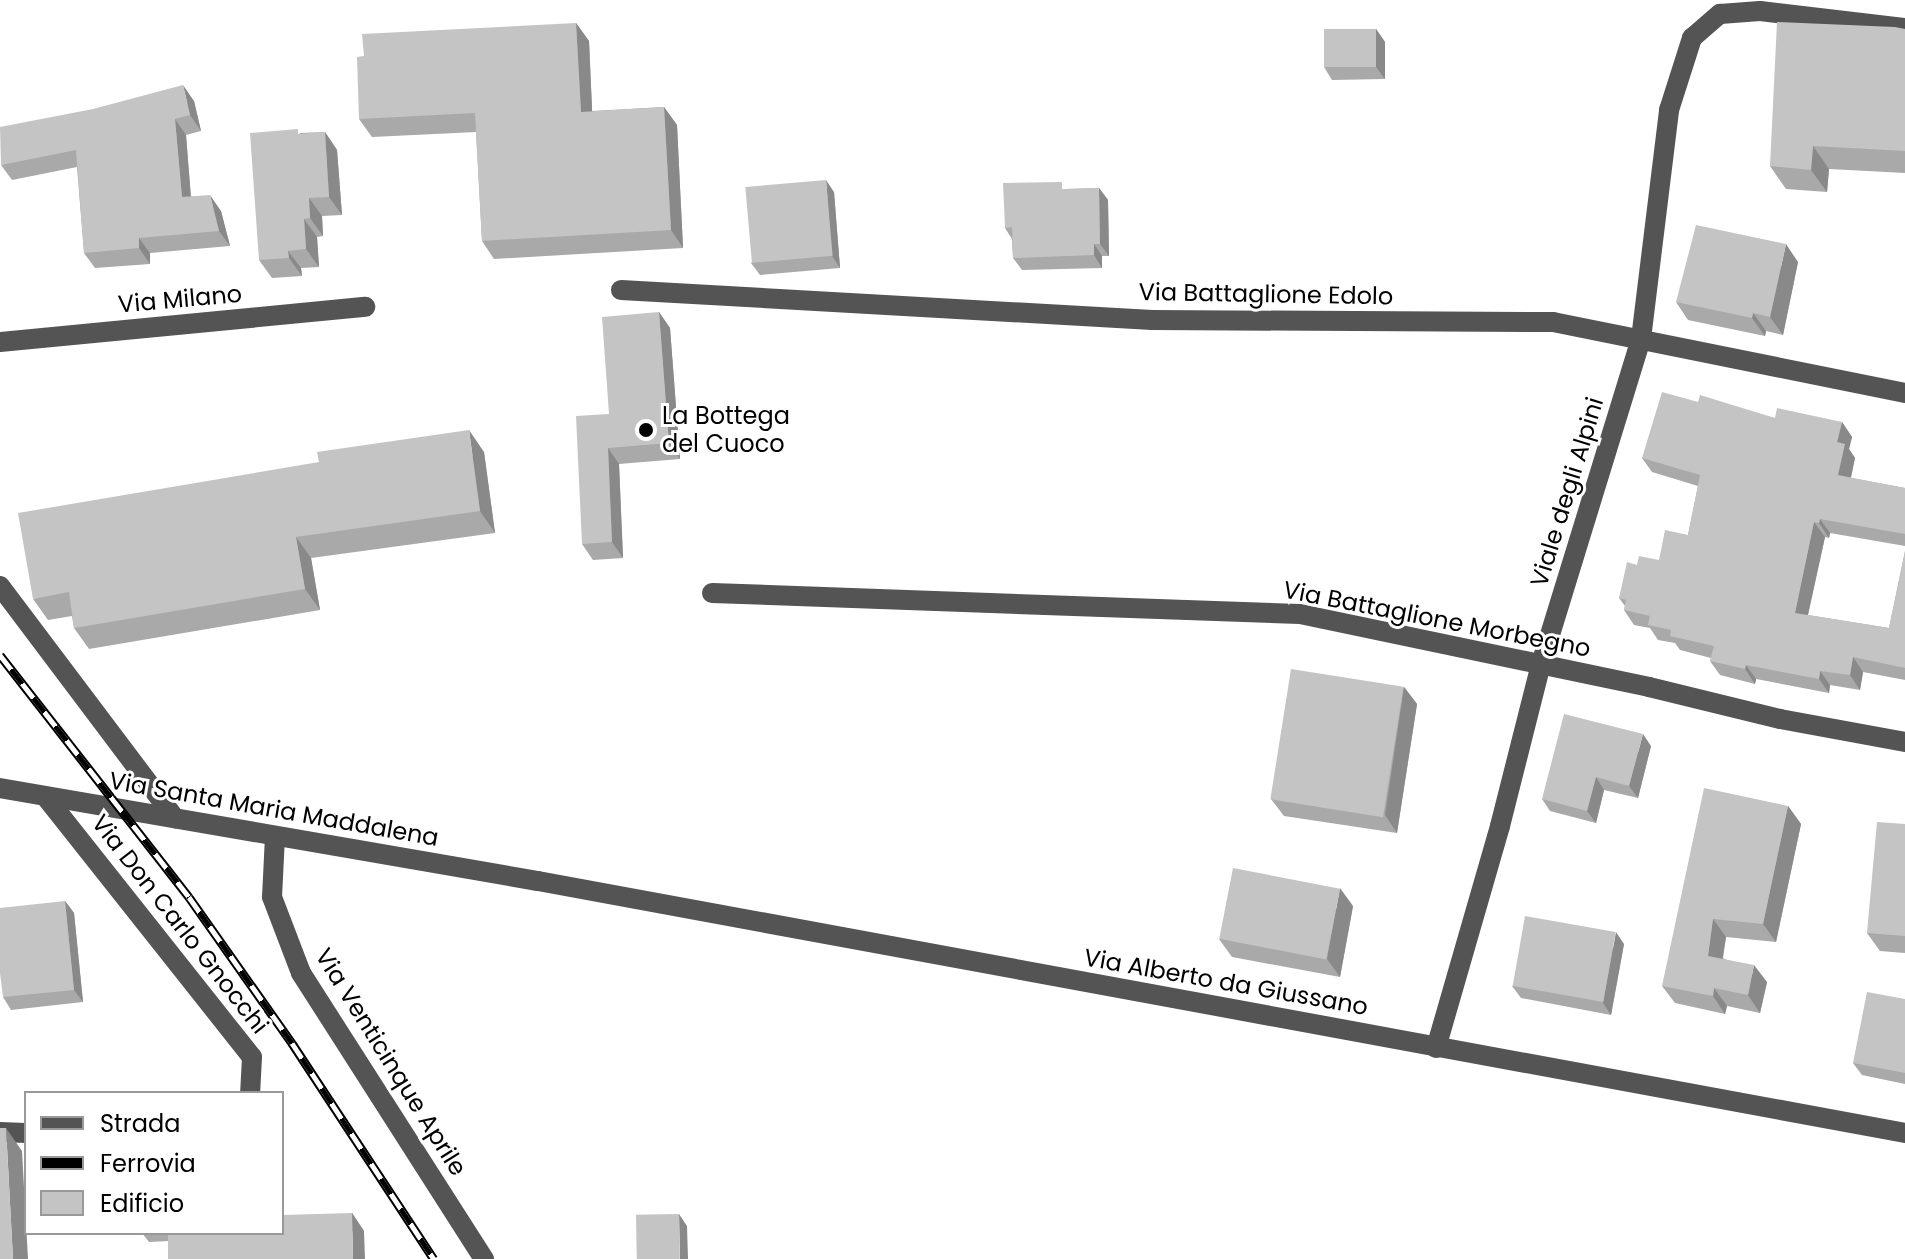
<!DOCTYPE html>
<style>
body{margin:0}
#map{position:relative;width:1905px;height:1259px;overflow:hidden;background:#fff;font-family:Poppins,sans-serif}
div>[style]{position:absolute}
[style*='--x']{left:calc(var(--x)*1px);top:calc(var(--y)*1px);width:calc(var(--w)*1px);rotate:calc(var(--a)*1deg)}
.minor>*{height:20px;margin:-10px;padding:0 10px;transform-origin:10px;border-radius:10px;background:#545454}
.rail>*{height:9px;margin-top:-4.5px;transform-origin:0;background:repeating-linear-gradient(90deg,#fff 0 18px,#000 0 36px);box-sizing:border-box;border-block:2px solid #000}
.wall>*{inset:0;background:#a9a9a9}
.shaded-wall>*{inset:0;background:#898989}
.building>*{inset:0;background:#c4c4c4;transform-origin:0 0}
.dots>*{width:22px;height:22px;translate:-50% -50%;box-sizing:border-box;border:4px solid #fff;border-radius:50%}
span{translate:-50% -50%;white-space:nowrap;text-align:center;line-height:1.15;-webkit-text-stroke:6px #fff;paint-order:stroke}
.street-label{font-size:24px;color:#000}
.poi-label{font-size:24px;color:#000}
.left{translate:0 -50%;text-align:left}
.legend{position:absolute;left:24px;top:1091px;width:260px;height:144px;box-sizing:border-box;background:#fff;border:2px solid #999;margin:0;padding:10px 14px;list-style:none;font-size:24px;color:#000}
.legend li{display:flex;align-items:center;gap:16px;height:40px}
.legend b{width:40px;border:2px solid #999}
</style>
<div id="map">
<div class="minor">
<i style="--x:621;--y:290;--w:532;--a:3.23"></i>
<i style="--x:1152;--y:320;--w:401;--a:0.3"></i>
<i style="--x:1553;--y:322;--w:359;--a:11.4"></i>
<i style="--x:0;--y:342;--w:367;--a:-5.5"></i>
<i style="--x:0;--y:586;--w:291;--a:53"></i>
<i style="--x:712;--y:593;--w:588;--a:2.05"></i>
<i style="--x:1300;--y:614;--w:357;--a:11.8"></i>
<i style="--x:1649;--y:687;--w:135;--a:13.7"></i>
<i style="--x:1780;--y:719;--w:127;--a:10.4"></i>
<i style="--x:0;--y:788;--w:546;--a:9.81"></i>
<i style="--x:538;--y:881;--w:1390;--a:10.44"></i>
<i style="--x:45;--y:796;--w:333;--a:51.6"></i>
<i style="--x:252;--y:1057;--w:36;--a:93"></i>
<i style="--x:275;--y:836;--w:61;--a:92.8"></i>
<i style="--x:272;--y:897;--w:81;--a:69.1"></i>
<i style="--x:301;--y:973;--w:340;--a:57.4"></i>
<i style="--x:1436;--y:1048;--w:231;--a:-73.9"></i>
<i style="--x:1500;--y:826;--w:167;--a:-75.8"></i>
<i style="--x:1541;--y:664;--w:340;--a:-72.9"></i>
<i style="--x:1641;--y:339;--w:231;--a:-83"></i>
<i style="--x:1669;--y:110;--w:76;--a:-72.3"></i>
<i style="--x:1692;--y:38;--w:37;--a:-41"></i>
<i style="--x:1720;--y:14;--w:40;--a:-4.3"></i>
<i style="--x:1760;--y:11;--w:146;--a:6.7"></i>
<i style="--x:0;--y:1132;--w:26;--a:2"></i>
</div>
<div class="rail">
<i style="--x:0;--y:655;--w:307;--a:52"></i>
<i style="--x:189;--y:897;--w:179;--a:54.8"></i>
<i style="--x:292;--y:1043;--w:258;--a:56.7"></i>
</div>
<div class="wall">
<i style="clip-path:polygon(576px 23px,589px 41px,592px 111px,664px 107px,677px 125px,683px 248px,494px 259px,482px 241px,476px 132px,372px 137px,359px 119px)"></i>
<i style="clip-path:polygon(1376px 29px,1385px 42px,1385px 79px,1332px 80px,1324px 67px)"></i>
<i style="clip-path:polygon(1905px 29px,1905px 173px,1829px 169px,1827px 192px,1786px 189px,1770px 166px)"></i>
<i style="clip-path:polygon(194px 101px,201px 131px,186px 135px,191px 196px,221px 211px,230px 246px,150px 253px,150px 264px,95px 268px,84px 253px,77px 167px,12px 180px,1px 165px)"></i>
<i style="clip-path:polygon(325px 132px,337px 150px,342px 215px,322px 216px,323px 236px,317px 237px,319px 267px,301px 268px,302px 276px,272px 278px,259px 260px,300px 133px)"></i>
<i style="clip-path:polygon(1099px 188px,1108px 200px,1109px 256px,1102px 256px,1102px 268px,1022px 270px,1013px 258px,1012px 239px,1005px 228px,1067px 189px)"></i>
<i style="clip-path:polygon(834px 192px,840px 268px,760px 275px,751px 263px)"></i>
<i style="clip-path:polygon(1798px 262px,1783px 335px,1766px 331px,1765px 336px,1688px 320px,1676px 302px)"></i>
<i style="clip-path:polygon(659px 312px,670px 328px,680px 459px,619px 464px,623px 558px,593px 560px,582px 544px,609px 414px)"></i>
<i style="clip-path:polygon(1698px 402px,1775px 418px,1842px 422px,1852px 437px,1849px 449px,1855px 458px,1851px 478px,1905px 488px,1905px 546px,1830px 533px,1829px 538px,1825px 537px,1808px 615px,1889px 628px,1905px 551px,1905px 680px,1863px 672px,1860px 690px,1830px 685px,1829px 693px,1756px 679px,1755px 684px,1720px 675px,1710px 661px,1711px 658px,1680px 650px,1675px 643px,1658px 640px,1650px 628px,1634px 625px,1624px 610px,1625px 606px,1619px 598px,1637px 565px,1659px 560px,1688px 535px,1698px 486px,1652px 472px,1642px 458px)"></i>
<i style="clip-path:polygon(484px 452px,495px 533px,311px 558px,320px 610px,89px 649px,74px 628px,72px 616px,48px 620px,33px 599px)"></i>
<i style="clip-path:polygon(1404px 687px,1417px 704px,1397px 833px,1284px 816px,1271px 799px)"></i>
<i style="clip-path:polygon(1651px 746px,1638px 798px,1604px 790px,1596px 823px,1550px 811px,1542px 799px)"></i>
<i style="clip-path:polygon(1788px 806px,1801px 824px,1776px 942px,1726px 937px,1723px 958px,1767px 982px,1760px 1013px,1727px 1006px,1725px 1014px,1675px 1003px,1662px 986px)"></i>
<i style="clip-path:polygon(1905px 824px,1905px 953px,1880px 951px,1867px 933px)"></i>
<i style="clip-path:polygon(65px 901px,74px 913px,83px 1002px,11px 1010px,3px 997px)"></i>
<i style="clip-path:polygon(1353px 906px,1340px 977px,1232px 957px,1219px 939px)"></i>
<i style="clip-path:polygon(1624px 944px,1611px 1015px,1521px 998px,1512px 986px)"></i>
<i style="clip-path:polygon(1905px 999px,1905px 1084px,1862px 1075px,1853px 1063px)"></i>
<i style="clip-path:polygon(352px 1213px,364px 1231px,149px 1242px,142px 1233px,282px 1233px)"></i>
</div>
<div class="shaded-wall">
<i style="clip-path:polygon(576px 23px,589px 41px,593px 130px,581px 112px)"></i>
<i style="clip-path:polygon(1376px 29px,1385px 42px,1385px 79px,1376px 67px)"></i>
<i style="clip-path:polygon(183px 85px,194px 101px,201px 131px,190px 115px)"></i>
<i style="clip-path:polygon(664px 107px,677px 125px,683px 248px,671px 230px)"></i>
<i style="clip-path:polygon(175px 119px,186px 135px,192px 213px,182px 197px)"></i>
<i style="clip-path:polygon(325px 132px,337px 150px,342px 215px,329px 197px)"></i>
<i style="clip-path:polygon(1813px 146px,1829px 169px,1827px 192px,1811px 170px)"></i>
<i style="clip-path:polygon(826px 180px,834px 192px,840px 268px,832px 256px)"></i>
<i style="clip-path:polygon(1099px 188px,1108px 200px,1109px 256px,1100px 244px)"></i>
<i style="clip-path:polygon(210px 195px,221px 211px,230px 246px,219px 231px)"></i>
<i style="clip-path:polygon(309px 198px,322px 216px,323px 236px,310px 218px)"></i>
<i style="clip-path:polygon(304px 219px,317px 237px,319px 267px,306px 249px)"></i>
<i style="clip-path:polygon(139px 238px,150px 253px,150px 264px,139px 248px)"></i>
<i style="clip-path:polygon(1094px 244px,1102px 256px,1102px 268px,1094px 255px)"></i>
<i style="clip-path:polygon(1786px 244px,1798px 262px,1783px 335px,1770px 317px)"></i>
<i style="clip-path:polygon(288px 251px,301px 268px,302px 276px,289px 258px)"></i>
<i style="clip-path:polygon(659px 312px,670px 328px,680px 459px,669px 443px)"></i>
<i style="clip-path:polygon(1753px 313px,1766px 331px,1765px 336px,1752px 318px)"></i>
<i style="clip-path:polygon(1842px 422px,1852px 437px,1849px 449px,1855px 458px,1848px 490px,1838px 475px,1837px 442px)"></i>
<i style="clip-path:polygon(469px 430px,484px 452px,495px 533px,480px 511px)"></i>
<i style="clip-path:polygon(608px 448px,619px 464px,623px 558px,612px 542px)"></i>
<i style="clip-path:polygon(1820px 519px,1830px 533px,1829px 538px,1819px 523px)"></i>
<i style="clip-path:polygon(1814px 522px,1825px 537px,1805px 628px,1795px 613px)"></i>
<i style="clip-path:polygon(296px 537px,311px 558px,320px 610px,305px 589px)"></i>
<i style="clip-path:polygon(1853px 657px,1863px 672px,1860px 690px,1850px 675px)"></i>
<i style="clip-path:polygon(1746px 665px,1756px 679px,1755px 684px,1745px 669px)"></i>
<i style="clip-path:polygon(1820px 671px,1830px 685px,1829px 693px,1819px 679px)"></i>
<i style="clip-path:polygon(1404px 687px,1417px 704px,1397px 833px,1385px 815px)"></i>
<i style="clip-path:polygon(1643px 734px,1651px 746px,1638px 798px,1629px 786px)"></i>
<i style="clip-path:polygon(1596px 777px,1604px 790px,1596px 823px,1587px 811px)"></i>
<i style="clip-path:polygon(1788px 806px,1801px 824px,1776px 942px,1763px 924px)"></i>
<i style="clip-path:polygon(1340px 888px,1353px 906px,1340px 977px,1327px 959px)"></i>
<i style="clip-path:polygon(65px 901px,74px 913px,83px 1002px,74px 990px)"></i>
<i style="clip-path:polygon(1713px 919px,1726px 937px,1720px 973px,1708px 956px)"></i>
<i style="clip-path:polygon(1616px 932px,1624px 944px,1611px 1015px,1603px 1003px)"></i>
<i style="clip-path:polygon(1754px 965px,1767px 982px,1760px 1013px,1748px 995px)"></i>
<i style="clip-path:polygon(1714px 988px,1727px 1006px,1725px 1014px,1713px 996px)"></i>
<i style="clip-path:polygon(6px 1128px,22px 1151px,28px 1259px,13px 1259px)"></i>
<i style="clip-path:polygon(352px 1213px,364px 1231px,365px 1259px,353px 1259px)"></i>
<i style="clip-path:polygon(679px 1214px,687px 1226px,688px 1259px,680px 1259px)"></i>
</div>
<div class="building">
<i style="clip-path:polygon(1777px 22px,1895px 27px,1905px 29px,1905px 151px,1813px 146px,1811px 170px,1770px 166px)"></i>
<i style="clip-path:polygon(576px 23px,581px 112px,664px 107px,671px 230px,482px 241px,475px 113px,359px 119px,357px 57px,364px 56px,362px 34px)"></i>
<i style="left:1376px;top:29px;width:38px;height:52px;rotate:90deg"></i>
<i style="clip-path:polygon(183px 85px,190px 115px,175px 119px,182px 197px,210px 195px,219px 231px,139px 238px,139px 248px,84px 253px,76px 150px,1px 165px,0 127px,93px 109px)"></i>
<i style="clip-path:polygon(298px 129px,298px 134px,325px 132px,329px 197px,309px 198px,310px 218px,304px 219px,306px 249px,288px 251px,289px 258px,259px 260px,250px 133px)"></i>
<i style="left:826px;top:180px;width:76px;height:81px;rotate:85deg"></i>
<i style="clip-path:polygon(1062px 182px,1062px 189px,1099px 188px,1100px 244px,1094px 244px,1094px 255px,1013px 258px,1012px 227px,1005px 228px,1003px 183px)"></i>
<i style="clip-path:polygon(1696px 225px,1786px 244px,1770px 317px,1753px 313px,1752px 318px,1676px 302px)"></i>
<i style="clip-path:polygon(659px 312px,669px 443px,608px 448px,612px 542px,582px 544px,576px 416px,609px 414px,602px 317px)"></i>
<i style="clip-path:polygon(1662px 392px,1698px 402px,1700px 395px,1775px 418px,1777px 408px,1842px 422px,1837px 442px,1845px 444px,1838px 475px,1905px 488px,1905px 534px,1820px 519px,1819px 523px,1814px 522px,1795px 613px,1889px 628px,1905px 551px,1905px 668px,1853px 657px,1850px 675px,1820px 671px,1819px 679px,1746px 665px,1745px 669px,1710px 661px,1714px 646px,1670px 636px,1671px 630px,1648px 625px,1650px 616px,1624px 610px,1626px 600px,1619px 598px,1627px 562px,1637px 565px,1639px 556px,1659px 560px,1665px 530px,1688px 535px,1700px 475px,1642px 458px)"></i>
<i style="clip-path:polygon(469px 430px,480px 511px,296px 537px,305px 589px,74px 628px,69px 592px,33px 599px,18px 513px,319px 462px,317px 452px)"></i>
<i style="left:1291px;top:669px;width:114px;height:132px;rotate:9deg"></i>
<i style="clip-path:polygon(1564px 714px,1643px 734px,1629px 786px,1596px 777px,1587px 811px,1542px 799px)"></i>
<i style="clip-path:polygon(1704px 788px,1788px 806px,1763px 924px,1713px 919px,1708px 956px,1754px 965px,1748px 995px,1714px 988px,1713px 996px,1662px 986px)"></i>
<i style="clip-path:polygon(1877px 822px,1905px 824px,1905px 936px,1867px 933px)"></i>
<i style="left:1233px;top:868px;width:109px;height:72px;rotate:11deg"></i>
<i style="clip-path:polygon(65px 901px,74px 990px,3px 997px,0 973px,0 908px)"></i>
<i style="left:1525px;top:916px;width:92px;height:71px;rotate:10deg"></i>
<i style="clip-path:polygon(1867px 992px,1905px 999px,1905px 1073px,1853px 1063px)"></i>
<i style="clip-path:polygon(0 1128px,6px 1128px,13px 1259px,0 1259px)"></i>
<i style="clip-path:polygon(352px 1213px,353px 1259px,168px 1259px,168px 1233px,282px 1233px,282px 1215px)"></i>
<i style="left:679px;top:1214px;width:45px;height:43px;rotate:89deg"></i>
</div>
<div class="dots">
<i style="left:646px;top:430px;background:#000"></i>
</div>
<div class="street-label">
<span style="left:1266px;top:294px;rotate:1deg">Via Battaglione Edolo</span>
<span style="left:180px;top:299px;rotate:-5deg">Via Milano</span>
<span style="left:1567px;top:492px;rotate:-73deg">Viale degli Alpini</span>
<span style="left:1437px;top:619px;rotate:11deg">Via Battaglione Morbegno</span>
<span style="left:274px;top:809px;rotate:10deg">Via Santa Maria Maddalena</span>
<span style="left:180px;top:924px;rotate:52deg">Via Don Carlo Gnocchi</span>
<span style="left:1226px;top:982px;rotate:10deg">Via Alberto da Giussano</span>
<span style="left:391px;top:1062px;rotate:58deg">Via Venticinque Aprile</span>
</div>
<div class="poi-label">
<span class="left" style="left:662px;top:430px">La Bottega<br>del Cuoco</span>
</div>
<ul class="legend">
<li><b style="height:10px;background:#545454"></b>Strada</li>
<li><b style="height:10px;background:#000"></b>Ferrovia</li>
<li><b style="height:22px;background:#c4c4c4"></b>Edificio</li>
</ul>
</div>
